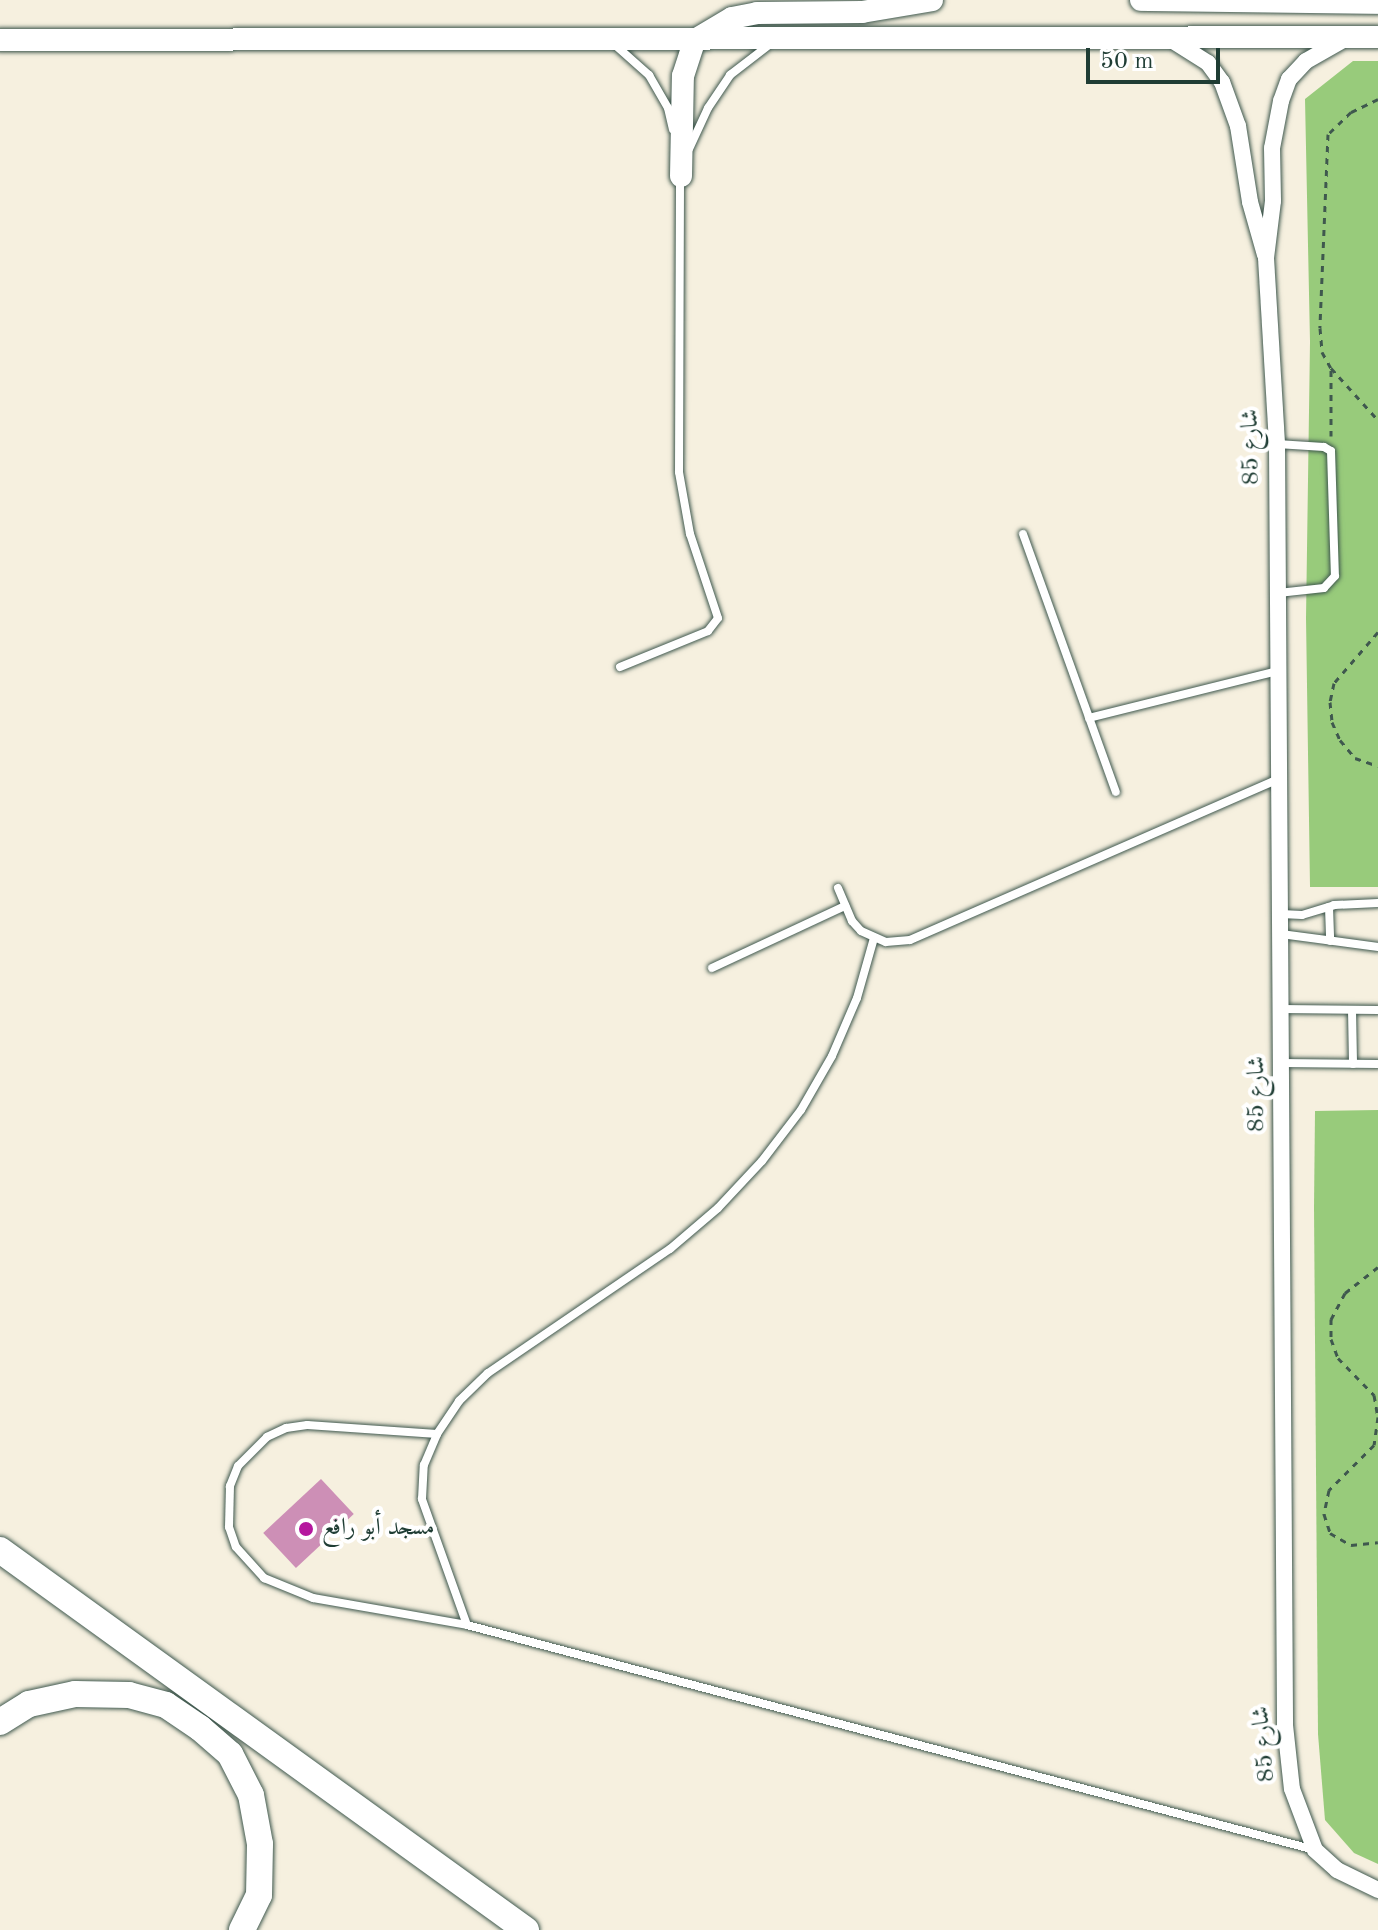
<!DOCTYPE html>
<meta charset="utf-8">
<style>
body{margin:0}
#map{position:relative;width:1378px;height:1930px;overflow:hidden;background:#f6f0df;font-family:"Old Standard TT",Amiri,serif}
div>[style]{position:absolute}
[style*='--x']{left:calc(var(--x)*1px);top:calc(var(--y)*1px);width:calc(var(--w)*1px);rotate:calc(var(--a)*1deg)}
.green>*{inset:0;background:#98cb7b}
.building>*{inset:0;background:#cd8fb6;transform-origin:0 0}
.path>*{height:3px;margin-top:-1.5px;transform-origin:0;background:repeating-linear-gradient(90deg,#3f584e 0 6px,transparent 0 12px)}
.roads{filter:drop-shadow(0 0 2px #3f584e) drop-shadow(0 0 2px #3f584e)}
.service>*{height:8px;margin:-4px;padding:0 4px;transform-origin:4px;border-radius:4px;background:#fff}
.minor>*{height:16px;margin:-8px;padding:0 8px;transform-origin:8px;border-radius:8px;background:#fff}
.secondary>*{height:22px;margin:-11px;padding:0 11px;transform-origin:11px;border-radius:11px;background:#fff}
.primary>*{height:26px;margin:-13px;padding:0 13px;transform-origin:13px;border-radius:13px;background:#fff}
.dots>*{width:22px;height:22px;translate:-50% -50%;box-sizing:border-box;border:4px solid #fff;border-radius:50%}
span{translate:-50% -50%;white-space:nowrap;text-align:center;line-height:1.15;-webkit-text-stroke:8px #fff;paint-order:stroke}
.street-label{font-size:24px;color:#1f3d34}
.poi-label{font-size:24px;color:#1f3d34}
.left{translate:0 -50%;text-align:left}
.scale{position:absolute;left:1086px;top:48px;width:134px;height:36px;box-sizing:border-box;border:4px solid #1f3d34;border-top:0;padding-left:10px;font-size:24px;line-height:28px;white-space:nowrap;color:#1f3d34;-webkit-text-stroke:6px #fff;paint-order:stroke}
</style>
<div id="map">
<div class="green">
<i style="clip-path:polygon(1353px 61px,1378px 61px,1378px 887px,1310px 887px,1306px 618px,1310px 342px,1305px 99px)"></i>
<i style="clip-path:polygon(1378px 1110px,1378px 1864px,1354px 1853px,1325px 1820px,1318px 1734px,1314px 1207px,1315px 1111px)"></i>
</div>
<div class="building">
<i style="left:321px;top:1479px;width:48px;height:79px;rotate:47deg"></i>
</div>
<div class="path">
<i style="--x:1378;--y:99;--w:30;--a:154"></i>
<i style="--x:1351;--y:112;--w:32;--a:136"></i>
<i style="--x:1328;--y:134;--w:194;--a:92.4"></i>
<i style="--x:1320;--y:328;--w:24;--a:85"></i>
<i style="--x:1322;--y:352;--w:18;--a:61"></i>
<i style="--x:1331;--y:368;--w:70;--a:47.9"></i>
<i style="--x:1331;--y:436;--w:68;--a:-90"></i>
<i style="--x:1378;--y:632;--w:67;--a:130.8"></i>
<i style="--x:1334;--y:683;--w:19;--a:102"></i>
<i style="--x:1330;--y:702;--w:20;--a:84"></i>
<i style="--x:1332;--y:722;--w:20;--a:66"></i>
<i style="--x:1340;--y:740;--w:23;--a:50"></i>
<i style="--x:1355;--y:758;--w:24;--a:19"></i>
<i style="--x:1378;--y:1267;--w:42;--a:141.8"></i>
<i style="--x:1345;--y:1293;--w:30;--a:118"></i>
<i style="--x:1331;--y:1319;--w:20;--a:90"></i>
<i style="--x:1331;--y:1339;--w:20;--a:70"></i>
<i style="--x:1338;--y:1358;--w:52;--a:45.8"></i>
<i style="--x:1374;--y:1395;--w:22;--a:80"></i>
<i style="--x:1378;--y:1417;--w:28;--a:98"></i>
<i style="--x:1374;--y:1445;--w:64;--a:135"></i>
<i style="--x:1329;--y:1490;--w:25;--a:102"></i>
<i style="--x:1324;--y:1514;--w:20;--a:72"></i>
<i style="--x:1330;--y:1533;--w:24;--a:30"></i>
<i style="--x:1351;--y:1545;--w:27;--a:-6"></i>
</div>
<div class="roads">
<div class="service">
<i style="--x:614;--y:44;--w:47;--a:41.5"></i>
<i style="--x:649;--y:75;--w:38;--a:60"></i>
<i style="--x:668;--y:108;--w:22;--a:77"></i>
<i style="--x:689;--y:149;--w:45;--a:-65.1"></i>
<i style="--x:708;--y:108;--w:40;--a:-56"></i>
<i style="--x:730;--y:75;--w:49;--a:-37.6"></i>
<i style="--x:1277;--y:444;--w:47;--a:3.7"></i>
<i style="--x:1324;--y:447;--w:8;--a:30"></i>
<i style="--x:1331;--y:451;--w:125;--a:88.2"></i>
<i style="--x:1335;--y:576;--w:16;--a:133"></i>
<i style="--x:1324;--y:588;--w:46;--a:173.8"></i>
<i style="--x:1023;--y:534;--w:274;--a:70.2"></i>
<i style="--x:620;--y:667;--w:95;--a:-22.2"></i>
<i style="--x:708;--y:631;--w:16;--a:-52"></i>
<i style="--x:718;--y:618;--w:89;--a:-108.4"></i>
<i style="--x:690;--y:534;--w:63;--a:-100.1"></i>
<i style="--x:679;--y:472;--w:294;--a:-89.8"></i>
<i style="--x:1089;--y:718;--w:195;--a:-14"></i>
<i style="--x:838;--y:888;--w:36;--a:67"></i>
<i style="--x:852;--y:921;--w:13;--a:48"></i>
<i style="--x:861;--y:931;--w:27;--a:24"></i>
<i style="--x:886;--y:942;--w:24;--a:-5"></i>
<i style="--x:910;--y:940;--w:404;--a:-23.6"></i>
<i style="--x:1329;--y:907;--w:34;--a:88"></i>
<i style="--x:1281;--y:914;--w:21;--a:3"></i>
<i style="--x:1302;--y:915;--w:34;--a:-17"></i>
<i style="--x:1334;--y:905;--w:44;--a:-2.6"></i>
<i style="--x:1281;--y:934;--w:98;--a:7.6"></i>
<i style="--x:712;--y:968;--w:147;--a:-25"></i>
<i style="--x:1281;--y:1009;--w:97;--a:0.6"></i>
<i style="--x:1352;--y:1010;--w:54;--a:88.9"></i>
<i style="--x:1281;--y:1063;--w:97;--a:0.6"></i>
<i style="--x:437;--y:1434;--w:130;--a:-176"></i>
<i style="--x:307;--y:1425;--w:21;--a:172"></i>
<i style="--x:286;--y:1428;--w:21;--a:155"></i>
<i style="--x:267;--y:1437;--w:41;--a:135"></i>
<i style="--x:238;--y:1466;--w:22;--a:112"></i>
<i style="--x:230;--y:1486;--w:41;--a:91.4"></i>
<i style="--x:229;--y:1527;--w:21;--a:71"></i>
<i style="--x:236;--y:1547;--w:42;--a:47.9"></i>
<i style="--x:264;--y:1578;--w:53;--a:22.2"></i>
<i style="--x:313;--y:1598;--w:156;--a:9.9"></i>
<i style="--x:467;--y:1625;--w:877;--a:14.86"></i>
<i style="--x:467;--y:1625;--w:134;--a:-109.7"></i>
<i style="--x:422;--y:1499;--w:34;--a:-87"></i>
<i style="--x:424;--y:1465;--w:34;--a:-67"></i>
<i style="--x:437;--y:1434;--w:40;--a:-56"></i>
<i style="--x:459;--y:1401;--w:40;--a:-44"></i>
<i style="--x:488;--y:1373;--w:220;--a:-34.3"></i>
<i style="--x:670;--y:1249;--w:63;--a:-40.5"></i>
<i style="--x:718;--y:1208;--w:64;--a:-46.9"></i>
<i style="--x:762;--y:1161;--w:64;--a:-52.6"></i>
<i style="--x:801;--y:1110;--w:62;--a:-60.1"></i>
<i style="--x:832;--y:1056;--w:63;--a:-66.7"></i>
<i style="--x:857;--y:998;--w:62;--a:-74.2"></i>
</div>
<div class="minor">
<i style="--x:1170;--y:39;--w:45;--a:32.3"></i>
<i style="--x:1208;--y:63;--w:24;--a:54"></i>
<i style="--x:1222;--y:82;--w:47;--a:70"></i>
<i style="--x:1238;--y:126;--w:77;--a:81"></i>
<i style="--x:1250;--y:202;--w:55;--a:74.2"></i>
<i style="--x:1343;--y:40;--w:43;--a:150.4"></i>
<i style="--x:1306;--y:61;--w:25;--a:133"></i>
<i style="--x:1289;--y:79;--w:23;--a:110"></i>
<i style="--x:1281;--y:101;--w:48;--a:100.8"></i>
<i style="--x:1272;--y:148;--w:53;--a:88.9"></i>
<i style="--x:1273;--y:201;--w:57;--a:97"></i>
<i style="--x:1266;--y:258;--w:186;--a:86.6"></i>
<i style="--x:1277;--y:444;--w:1281;--a:89.64"></i>
<i style="--x:1285;--y:1725;--w:64;--a:83.8"></i>
<i style="--x:1292;--y:1789;--w:65;--a:69.3"></i>
<i style="--x:1315;--y:1850;--w:30;--a:42"></i>
<i style="--x:1337;--y:1870;--w:46;--a:26"></i>
</div>
<div class="secondary">
<i style="--x:1141;--y:0;--w:237;--a:0.7"></i>
<i style="--x:0;--y:40;--w:1378;--a:-0.12"></i>
<i style="--x:681;--y:176;--w:100;--a:-88.9"></i>
<i style="--x:683;--y:76;--w:38;--a:-72"></i>
<i style="--x:695;--y:40;--w:43;--a:-30.7"></i>
<i style="--x:732;--y:18;--w:25;--a:-11"></i>
<i style="--x:757;--y:13;--w:105;--a:-0.5"></i>
<i style="--x:862;--y:12;--w:71;--a:-9.7"></i>
</div>
<div class="primary">
<i style="--x:0;--y:1550;--w:649;--a:35.85"></i>
<i style="--x:0;--y:1722;--w:34;--a:-32"></i>
<i style="--x:29;--y:1704;--w:47;--a:-12.3"></i>
<i style="--x:75;--y:1694;--w:54;--a:1.1"></i>
<i style="--x:129;--y:1695;--w:38;--a:15"></i>
<i style="--x:166;--y:1705;--w:41;--a:34.1"></i>
<i style="--x:200;--y:1728;--w:40;--a:41"></i>
<i style="--x:230;--y:1754;--w:46;--a:62.9"></i>
<i style="--x:251;--y:1795;--w:50;--a:79.6"></i>
<i style="--x:260;--y:1844;--w:51;--a:91.1"></i>
<i style="--x:259;--y:1895;--w:39;--a:116"></i>
</div>
</div>
<div class="dots">
<i style="left:306px;top:1529px;background:#b5179e"></i>
</div>
<div class="street-label">
<span style="left:1252px;top:447px;rotate:-91deg">شارع 85</span>
<span style="left:1258px;top:1094px;rotate:-90deg">شارع 85</span>
<span style="left:1265px;top:1744px;rotate:-95deg">شارع 85</span>
</div>
<div class="poi-label">
<span class="left" style="left:322px;top:1529px">مسجد أبو رافع</span>
</div>
<div class="scale">50 m</div>
</div>
